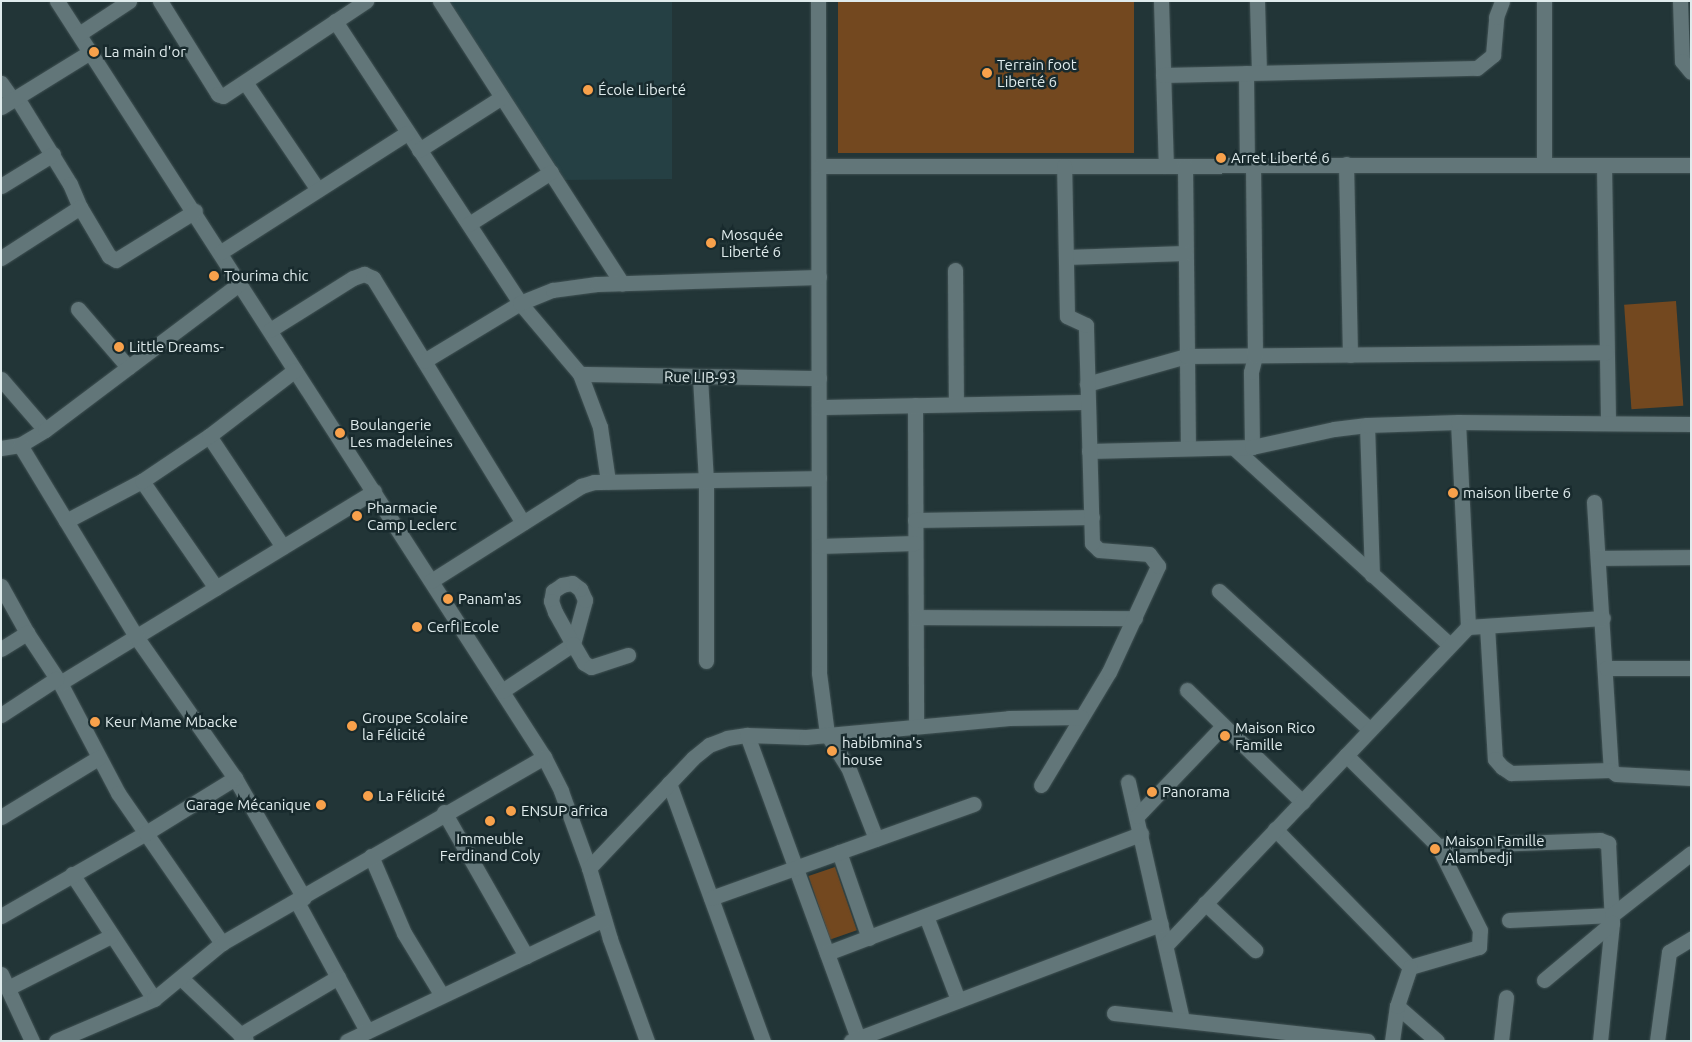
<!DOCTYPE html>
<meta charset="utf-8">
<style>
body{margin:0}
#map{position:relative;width:1692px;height:1042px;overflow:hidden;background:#223537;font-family:Ubuntu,sans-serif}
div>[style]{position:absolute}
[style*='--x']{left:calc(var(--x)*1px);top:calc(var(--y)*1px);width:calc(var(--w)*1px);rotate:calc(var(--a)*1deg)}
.built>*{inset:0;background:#254044}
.green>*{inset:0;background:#73481f;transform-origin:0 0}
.roads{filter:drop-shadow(0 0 1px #415254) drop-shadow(0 0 1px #415254)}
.minor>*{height:15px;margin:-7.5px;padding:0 7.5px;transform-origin:7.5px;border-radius:7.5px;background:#627679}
.dots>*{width:14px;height:14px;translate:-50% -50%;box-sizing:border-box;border:2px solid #182a2d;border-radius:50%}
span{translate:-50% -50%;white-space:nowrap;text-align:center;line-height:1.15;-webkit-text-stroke:5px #182a2d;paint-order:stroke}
.poi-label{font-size:15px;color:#dfebec}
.left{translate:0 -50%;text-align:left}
.right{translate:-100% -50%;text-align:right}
.street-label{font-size:15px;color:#dfebec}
.frame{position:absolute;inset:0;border:2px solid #dfebec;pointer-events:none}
</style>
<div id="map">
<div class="built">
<i style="clip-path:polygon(446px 1px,672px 1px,672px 179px,561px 180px)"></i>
</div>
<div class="green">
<i style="left:838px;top:1px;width:296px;height:152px"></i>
<i style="left:1676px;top:301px;width:105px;height:52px;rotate:86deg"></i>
<i style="left:835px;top:867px;width:67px;height:28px;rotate:71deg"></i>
</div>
<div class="roads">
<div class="minor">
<i style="--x:57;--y:1;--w:899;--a:57.21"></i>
<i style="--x:544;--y:757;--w:38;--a:63"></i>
<i style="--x:561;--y:791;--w:82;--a:70"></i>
<i style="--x:589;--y:868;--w:74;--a:73.5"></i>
<i style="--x:610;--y:939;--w:109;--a:70.1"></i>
<i style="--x:160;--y:1;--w:110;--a:58.1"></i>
<i style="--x:218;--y:94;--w:5;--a:22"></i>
<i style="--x:223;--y:96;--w:172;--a:-33.6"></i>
<i style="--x:440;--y:1;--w:336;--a:57.2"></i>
<i style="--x:818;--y:1;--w:672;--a:89.91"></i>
<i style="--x:819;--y:673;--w:62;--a:82.5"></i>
<i style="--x:827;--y:734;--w:39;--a:58"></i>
<i style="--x:848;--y:767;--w:77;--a:68.7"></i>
<i style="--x:1161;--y:1;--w:165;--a:88.3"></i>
<i style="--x:1257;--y:1;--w:71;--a:88.4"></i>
<i style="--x:1680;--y:1;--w:60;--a:88.1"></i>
<i style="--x:1682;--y:61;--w:14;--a:51"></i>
<i style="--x:335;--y:21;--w:337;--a:56.7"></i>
<i style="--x:520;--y:303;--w:93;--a:49.8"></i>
<i style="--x:580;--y:374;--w:57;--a:69.3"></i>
<i style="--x:600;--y:427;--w:55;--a:81.6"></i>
<i style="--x:79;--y:34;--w:60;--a:-33.4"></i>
<i style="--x:1246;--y:73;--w:92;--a:89.4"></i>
<i style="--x:1163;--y:75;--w:314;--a:-1.3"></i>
<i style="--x:1477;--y:68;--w:21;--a:-39"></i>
<i style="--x:1493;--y:55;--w:38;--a:-85"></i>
<i style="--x:1496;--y:17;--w:17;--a:-69"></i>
<i style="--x:245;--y:82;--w:130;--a:55.9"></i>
<i style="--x:1;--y:83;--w:21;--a:55"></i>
<i style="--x:17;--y:98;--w:101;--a:58.4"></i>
<i style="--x:70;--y:184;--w:25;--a:67"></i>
<i style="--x:1;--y:107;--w:105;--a:-31.7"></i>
<i style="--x:419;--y:150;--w:98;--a:-32.6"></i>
<i style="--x:1346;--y:164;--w:191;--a:88.8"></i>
<i style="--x:1544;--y:164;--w:163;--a:-90"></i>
<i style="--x:1604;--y:165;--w:258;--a:89.1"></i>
<i style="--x:820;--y:166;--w:871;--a:-0.07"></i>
<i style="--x:1185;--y:166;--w:281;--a:89.4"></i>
<i style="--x:1;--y:186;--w:61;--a:-31.6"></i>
<i style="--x:469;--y:224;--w:97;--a:-32.4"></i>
<i style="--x:221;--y:252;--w:221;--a:-32.6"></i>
<i style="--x:1066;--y:257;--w:119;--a:-1.9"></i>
<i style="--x:1;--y:258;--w:94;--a:-32.8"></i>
<i style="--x:80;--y:207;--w:57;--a:59.4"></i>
<i style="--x:109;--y:256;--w:8;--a:30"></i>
<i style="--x:116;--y:260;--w:93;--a:-31.8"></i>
<i style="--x:955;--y:270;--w:134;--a:89.6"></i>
<i style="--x:78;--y:309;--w:77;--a:49.2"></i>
<i style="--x:270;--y:330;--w:98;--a:-32.1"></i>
<i style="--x:353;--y:278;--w:12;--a:-20"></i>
<i style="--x:364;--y:274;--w:10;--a:24"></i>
<i style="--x:373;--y:278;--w:287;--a:58.5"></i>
<i style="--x:424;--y:361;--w:112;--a:-31.1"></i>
<i style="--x:520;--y:303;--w:35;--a:-22"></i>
<i style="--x:553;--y:290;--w:44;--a:-7.8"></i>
<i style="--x:597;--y:284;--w:222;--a:-1.8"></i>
<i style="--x:580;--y:374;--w:239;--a:1"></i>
<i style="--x:700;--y:377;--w:103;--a:86.7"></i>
<i style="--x:706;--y:480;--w:181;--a:90"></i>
<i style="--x:1;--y:379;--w:67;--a:49.2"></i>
<i style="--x:1087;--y:384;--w:103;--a:-15.8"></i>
<i style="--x:1186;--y:356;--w:420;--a:-0.5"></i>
<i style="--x:915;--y:405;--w:321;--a:89.8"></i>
<i style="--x:819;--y:407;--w:268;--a:-1.1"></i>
<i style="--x:1458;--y:422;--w:205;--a:87.2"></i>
<i style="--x:1367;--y:425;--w:150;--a:88.1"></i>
<i style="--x:209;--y:436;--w:133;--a:56.3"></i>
<i style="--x:1252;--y:447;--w:75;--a:-90.8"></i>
<i style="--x:1251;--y:372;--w:16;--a:-76"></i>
<i style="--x:1255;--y:356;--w:191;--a:-90.6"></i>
<i style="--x:1;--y:448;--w:19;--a:-9"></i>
<i style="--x:20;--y:445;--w:29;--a:-31"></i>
<i style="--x:45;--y:430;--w:244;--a:-37"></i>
<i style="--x:1234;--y:448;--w:292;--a:42.4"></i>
<i style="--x:1089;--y:451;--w:163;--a:-1.4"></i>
<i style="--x:1252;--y:447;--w:84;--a:-12.4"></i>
<i style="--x:1334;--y:429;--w:33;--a:-7"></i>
<i style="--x:1367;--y:425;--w:91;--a:-1.9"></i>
<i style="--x:1458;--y:422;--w:233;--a:0.5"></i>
<i style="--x:142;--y:481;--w:130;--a:55.3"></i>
<i style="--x:1594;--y:502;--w:269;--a:86.4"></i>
<i style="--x:915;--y:520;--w:177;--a:-1"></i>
<i style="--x:66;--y:521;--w:86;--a:-27.8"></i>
<i style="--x:142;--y:481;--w:81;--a:-33.9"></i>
<i style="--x:209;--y:436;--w:108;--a:-37.5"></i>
<i style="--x:819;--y:546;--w:96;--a:-1.8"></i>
<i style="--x:1598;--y:558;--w:93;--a:-0.6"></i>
<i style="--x:431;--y:581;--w:178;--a:-32.3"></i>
<i style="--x:581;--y:486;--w:14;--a:-17"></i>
<i style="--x:594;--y:482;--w:225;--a:-1"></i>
<i style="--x:1;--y:586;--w:54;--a:61"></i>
<i style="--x:27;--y:633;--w:60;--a:56.6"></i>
<i style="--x:60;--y:683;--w:124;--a:62.2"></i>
<i style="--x:118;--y:793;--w:183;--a:55.3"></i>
<i style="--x:1219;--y:591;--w:205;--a:42.6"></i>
<i style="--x:916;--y:617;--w:219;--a:0.3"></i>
<i style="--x:1487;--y:626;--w:133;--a:86.6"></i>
<i style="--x:1495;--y:759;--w:11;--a:49"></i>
<i style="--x:1502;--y:767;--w:11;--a:34"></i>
<i style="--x:1511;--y:773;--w:100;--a:-1.7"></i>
<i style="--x:1611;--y:770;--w:6;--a:39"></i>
<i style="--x:1616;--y:774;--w:75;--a:3.1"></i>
<i style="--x:1;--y:649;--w:31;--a:-32"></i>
<i style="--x:1606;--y:668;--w:85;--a:0"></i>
<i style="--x:60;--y:683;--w:368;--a:-31.4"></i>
<i style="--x:1187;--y:690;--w:161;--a:44.2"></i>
<i style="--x:502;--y:691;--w:85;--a:-33.5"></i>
<i style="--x:573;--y:644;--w:46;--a:-74.7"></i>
<i style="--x:585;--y:600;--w:12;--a:-114"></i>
<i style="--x:580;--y:589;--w:10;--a:-143"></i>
<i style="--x:572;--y:583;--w:10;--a:169"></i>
<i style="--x:562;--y:585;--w:11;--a:146"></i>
<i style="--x:553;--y:591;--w:10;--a:101"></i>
<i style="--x:551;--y:601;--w:12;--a:70"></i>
<i style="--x:555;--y:612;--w:37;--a:61"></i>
<i style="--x:573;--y:644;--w:22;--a:60"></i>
<i style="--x:584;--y:663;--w:8;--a:30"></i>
<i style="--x:591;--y:667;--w:39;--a:-18"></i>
<i style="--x:1;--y:715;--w:66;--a:-33.2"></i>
<i style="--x:747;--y:735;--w:326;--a:69.9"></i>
<i style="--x:1346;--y:755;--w:129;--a:44.7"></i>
<i style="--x:1438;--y:846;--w:162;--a:-2.1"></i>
<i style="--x:1600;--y:840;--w:9;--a:21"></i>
<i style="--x:1608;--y:843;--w:80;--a:87.1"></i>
<i style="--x:1612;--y:923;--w:119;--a:95.8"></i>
<i style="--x:235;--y:778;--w:138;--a:60.1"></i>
<i style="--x:1128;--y:782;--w:243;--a:77.2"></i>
<i style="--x:669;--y:783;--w:275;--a:70"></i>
<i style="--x:1041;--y:785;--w:132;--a:-59"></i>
<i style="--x:1109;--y:672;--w:117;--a:-65.2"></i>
<i style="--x:1158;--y:566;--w:15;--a:-127"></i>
<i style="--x:1149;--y:554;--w:50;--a:-175.4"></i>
<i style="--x:1099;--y:550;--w:10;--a:-135"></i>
<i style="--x:1092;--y:543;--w:218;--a:-91.6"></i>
<i style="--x:1086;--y:325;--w:21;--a:-155"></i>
<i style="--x:1067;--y:316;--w:150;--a:-91.1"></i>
<i style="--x:444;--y:812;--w:166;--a:60.3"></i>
<i style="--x:1137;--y:816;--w:124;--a:-46.3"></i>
<i style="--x:1;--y:817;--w:114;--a:-31.3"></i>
<i style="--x:1275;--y:829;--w:193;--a:45.6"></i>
<i style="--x:839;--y:852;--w:91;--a:70.8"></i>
<i style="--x:371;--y:856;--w:84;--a:66.8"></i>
<i style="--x:404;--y:933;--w:71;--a:58.8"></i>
<i style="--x:589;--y:868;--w:151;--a:-46.6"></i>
<i style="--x:693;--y:758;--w:21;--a:-39"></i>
<i style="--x:709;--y:745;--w:19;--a:-21"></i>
<i style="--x:727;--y:738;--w:20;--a:-9"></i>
<i style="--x:747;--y:735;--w:59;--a:1.9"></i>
<i style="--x:806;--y:737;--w:204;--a:-5.3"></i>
<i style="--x:1009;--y:718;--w:72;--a:-0.8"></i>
<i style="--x:72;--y:874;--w:149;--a:56.7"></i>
<i style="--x:711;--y:898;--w:279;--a:-19.7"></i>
<i style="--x:297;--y:902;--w:147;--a:61.5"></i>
<i style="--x:1205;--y:903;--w:69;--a:43.2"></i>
<i style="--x:1;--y:916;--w:167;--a:-29.8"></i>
<i style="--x:146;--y:833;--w:105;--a:-31.7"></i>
<i style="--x:235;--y:778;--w:171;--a:-125"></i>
<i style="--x:137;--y:638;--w:226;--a:-121.2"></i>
<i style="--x:926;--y:916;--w:90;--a:69.1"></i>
<i style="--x:1509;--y:920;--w:103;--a:-2.8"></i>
<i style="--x:1612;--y:915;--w:100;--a:-38.1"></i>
<i style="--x:1166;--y:945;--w:439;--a:-46.5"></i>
<i style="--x:1468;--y:627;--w:135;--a:-3.8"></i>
<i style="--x:827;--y:953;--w:336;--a:-20.8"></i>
<i style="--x:1410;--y:967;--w:72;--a:-16.2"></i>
<i style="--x:1479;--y:947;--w:17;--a:-87"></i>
<i style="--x:1480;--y:930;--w:94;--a:-116.6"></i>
<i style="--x:1;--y:974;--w:74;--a:65.2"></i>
<i style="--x:182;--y:979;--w:88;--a:43.6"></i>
<i style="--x:1544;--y:980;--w:89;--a:-40"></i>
<i style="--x:8;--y:988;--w:115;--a:-26.8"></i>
<i style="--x:1397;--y:1006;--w:53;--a:41.2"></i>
<i style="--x:1114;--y:1013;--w:255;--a:6.3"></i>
<i style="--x:240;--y:1035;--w:114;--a:-30.6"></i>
<i style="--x:56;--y:1041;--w:107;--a:-23.2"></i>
<i style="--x:154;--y:999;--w:88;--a:-39.5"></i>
<i style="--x:222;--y:943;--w:372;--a:-30"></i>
<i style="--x:347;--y:1041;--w:284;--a:-25.4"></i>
<i style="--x:851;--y:1041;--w:331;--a:-20.7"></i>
<i style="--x:1392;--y:1041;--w:35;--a:-82"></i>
<i style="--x:1397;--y:1006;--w:41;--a:-71.6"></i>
<i style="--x:1501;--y:1041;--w:44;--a:-83.5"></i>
<i style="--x:1657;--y:1041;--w:90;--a:-82.3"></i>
<i style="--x:1669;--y:952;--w:26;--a:-31"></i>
</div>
</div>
<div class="dots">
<i style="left:94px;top:52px;background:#f8a14b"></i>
<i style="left:987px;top:73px;background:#f8a14b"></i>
<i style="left:588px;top:90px;background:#f8a14b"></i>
<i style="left:1221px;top:158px;background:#f8a14b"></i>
<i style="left:711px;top:243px;background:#f8a14b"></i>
<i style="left:214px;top:276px;background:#f8a14b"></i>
<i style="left:119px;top:347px;background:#f8a14b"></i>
<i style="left:340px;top:433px;background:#f8a14b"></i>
<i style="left:1453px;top:493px;background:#f8a14b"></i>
<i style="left:357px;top:516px;background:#f8a14b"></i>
<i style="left:448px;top:599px;background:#f8a14b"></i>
<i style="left:417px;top:627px;background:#f8a14b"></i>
<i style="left:95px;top:722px;background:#f8a14b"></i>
<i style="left:352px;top:726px;background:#f8a14b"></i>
<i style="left:1225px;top:736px;background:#f8a14b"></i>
<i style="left:832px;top:751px;background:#f8a14b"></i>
<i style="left:1152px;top:792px;background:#f8a14b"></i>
<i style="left:368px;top:796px;background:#f8a14b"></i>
<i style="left:321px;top:805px;background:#f8a14b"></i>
<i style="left:511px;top:811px;background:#f8a14b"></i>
<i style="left:490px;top:821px;background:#f8a14b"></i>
<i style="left:1435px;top:849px;background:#f8a14b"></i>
</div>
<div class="poi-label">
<span class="left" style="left:104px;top:52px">La main d'or</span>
<span class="left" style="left:997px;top:73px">Terrain foot<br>Liberté 6</span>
<span class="left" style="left:598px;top:90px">École Liberté</span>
<span class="left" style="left:1231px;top:158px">Arret Liberté 6</span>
<span class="left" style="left:721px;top:243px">Mosquée<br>Liberté 6</span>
<span class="left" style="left:224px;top:276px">Tourima chic</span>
<span class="left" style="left:129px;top:347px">Little Dreams-</span>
<span class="left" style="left:350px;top:433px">Boulangerie<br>Les madeleines</span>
<span class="left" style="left:1463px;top:493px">maison liberte 6</span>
<span class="left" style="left:367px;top:516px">Pharmacie<br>Camp Leclerc</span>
<span class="left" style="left:458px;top:599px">Panam'as</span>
<span class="left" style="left:427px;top:627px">Cerfi Ecole</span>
<span class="left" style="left:362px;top:726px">Groupe Scolaire<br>la Félicité</span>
<span class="left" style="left:105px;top:722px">Keur Mame Mbacke</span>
<span class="left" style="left:1235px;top:736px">Maison Rico<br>Famille</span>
<span class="left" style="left:842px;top:751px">habibmina's<br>house</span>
<span class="left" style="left:1162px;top:792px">Panorama</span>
<span class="left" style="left:378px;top:796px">La Félicité</span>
<span class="right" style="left:311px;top:805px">Garage Mécanique</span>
<span class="left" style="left:521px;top:811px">ENSUP africa</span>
<span style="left:490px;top:847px">Immeuble<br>Ferdinand Coly</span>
<span class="left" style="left:1445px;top:849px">Maison Famille<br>Alambedji</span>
</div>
<div class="street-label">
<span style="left:700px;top:377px;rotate:1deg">Rue LIB-93</span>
</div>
<div class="frame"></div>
</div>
